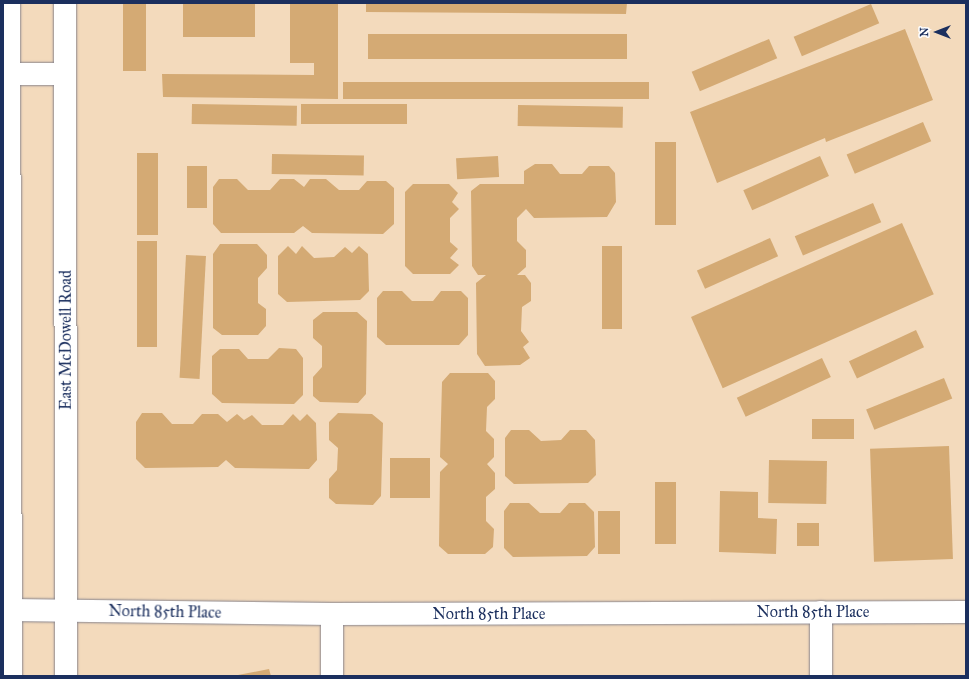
<!DOCTYPE html>
<style>
body{margin:0}
#map{position:relative;width:969px;height:679px;overflow:hidden;background:#f3dabc;font-family:"IM FELL Great Primer",serif}
div>[style]{position:absolute}
[style*='--x']{left:calc(var(--x)*1px);top:calc(var(--y)*1px);width:calc(var(--w)*1px);rotate:calc(var(--a)*1deg)}
.building>*{inset:0;background:#d4aa74;transform-origin:0 0}
.roads{filter:drop-shadow(0 0 1px #87848d) drop-shadow(0 0 1px #87848d)}
.street>*{height:22px;margin:-11px;padding:0 11px;transform-origin:11px;border-radius:11px;background:#fff}
.secondary>*{height:22px;margin:-11px;padding:0 11px;transform-origin:11px;border-radius:11px;background:#fff}
.primary>*{height:22px;margin:-11px;padding:0 11px;transform-origin:11px;border-radius:11px;background:#fff}
span{translate:-50% -50%;white-space:nowrap;text-align:center;line-height:1.15;-webkit-text-stroke:4px #fff;paint-order:stroke}
.street-label{font-size:16px;color:#1b2f5e}
.frame{position:absolute;inset:0;border:4px solid #1b2f5e;pointer-events:none}
.north{position:absolute;left:917px;top:12px;width:40px;height:40px;-webkit-text-stroke:3px #fff;paint-order:stroke;rotate:270deg;font-size:11px;font-weight:700;line-height:16px;text-align:center;color:#1b2f5e}
.north::after{content:'';display:block;margin:auto;width:14px;height:18px;background:#1b2f5e;clip-path:polygon(50% 0,100% 100%,50% 72%,0 100%)}
</style>
<div id="map">
<div class="building">
<i style="left:123px;top:3px;width:23px;height:68px"></i>
<i style="left:183px;top:3px;width:72px;height:34px"></i>
<i style="clip-path:polygon(290px 3px,338px 3px,338px 99px,163px 97px,162px 74px,314px 75px,314px 63px,290px 63px)"></i>
<i style="clip-path:polygon(366px 3px,627px 3px,626px 14px,366px 12px)"></i>
<i style="left:871px;top:4px;width:21px;height:84px;rotate:67deg"></i>
<i style="clip-path:polygon(905px 29px,933px 100px,826px 142px,825px 138px,717px 183px,690px 112px)"></i>
<i style="left:368px;top:34px;width:259px;height:25px"></i>
<i style="left:769px;top:39px;width:21px;height:84px;rotate:67deg"></i>
<i style="left:649px;top:82px;width:17px;height:306px;rotate:90deg"></i>
<i style="left:192px;top:104px;width:105px;height:20px;rotate:1deg"></i>
<i style="left:407px;top:104px;width:20px;height:106px;rotate:90deg"></i>
<i style="left:518px;top:105px;width:105px;height:21px;rotate:1deg"></i>
<i style="left:923px;top:122px;width:21px;height:83px;rotate:67deg"></i>
<i style="left:655px;top:142px;width:21px;height:83px"></i>
<i style="left:137px;top:153px;width:21px;height:82px"></i>
<i style="left:272px;top:154px;width:92px;height:20px;rotate:1deg"></i>
<i style="left:498px;top:156px;width:21px;height:42px;rotate:87deg"></i>
<i style="left:820px;top:156px;width:22px;height:84px;rotate:66deg"></i>
<i style="clip-path:polygon(535px 164px,552px 164px,560px 174px,582px 174px,589px 166px,609px 166px,615px 173px,616px 202px,607px 217px,534px 218px,526px 209px,517px 218px,517px 241px,526px 250px,526px 267px,517px 275px,525px 275px,531px 283px,531px 301px,522px 307px,521px 331px,529px 342px,523px 347px,530px 358px,520px 365px,485px 366px,477px 354px,476px 283px,486px 275px,478px 275px,472px 266px,471px 191px,480px 184px,524px 184px,524px 171px)"></i>
<i style="left:187px;top:166px;width:20px;height:42px"></i>
<i style="clip-path:polygon(219px 179px,237px 179px,248px 190px,270px 190px,280px 179px,294px 179px,304px 187px,310px 179px,326px 179px,339px 190px,359px 190px,367px 181px,386px 181px,394px 188px,394px 224px,383px 234px,312px 233px,303px 226px,294px 233px,221px 233px,213px 224px,213px 187px)"></i>
<i style="clip-path:polygon(413px 184px,449px 184px,458px 193px,452px 202px,459px 209px,450px 218px,450px 242px,458px 249px,450px 258px,459px 265px,450px 274px,413px 274px,405px 266px,405px 192px)"></i>
<i style="left:873px;top:203px;width:21px;height:85px;rotate:67deg"></i>
<i style="left:902px;top:223px;width:78px;height:231px;rotate:66deg"></i>
<i style="left:770px;top:238px;width:20px;height:80px;rotate:66deg"></i>
<i style="left:137px;top:241px;width:20px;height:106px"></i>
<i style="clip-path:polygon(220px 244px,257px 244px,267px 255px,267px 268px,258px 278px,258px 303px,266px 309px,266px 326px,258px 335px,222px 335px,213px 328px,213px 254px)"></i>
<i style="clip-path:polygon(288px 246px,296px 254px,302px 246px,314px 258px,334px 257px,345px 247px,352px 253px,359px 246px,368px 254px,369px 291px,360px 300px,287px 302px,278px 294px,278px 256px)"></i>
<i style="left:602px;top:246px;width:20px;height:83px"></i>
<i style="left:186px;top:255px;width:20px;height:123px;rotate:3deg"></i>
<i style="clip-path:polygon(383px 291px,402px 291px,412px 301px,433px 301px,441px 291px,461px 291px,468px 298px,468px 335px,459px 345px,386px 345px,377px 337px,377px 298px)"></i>
<i style="clip-path:polygon(323px 312px,357px 312px,367px 321px,366px 394px,358px 403px,320px 402px,313px 396px,313px 377px,322px 367px,322px 346px,313px 338px,313px 320px)"></i>
<i style="left:916px;top:330px;width:19px;height:74px;rotate:65deg"></i>
<i style="clip-path:polygon(279px 348px,296px 349px,303px 358px,303px 395px,294px 404px,222px 403px,212px 394px,212px 356px,220px 349px,239px 349px,248px 359px,268px 359px)"></i>
<i style="left:822px;top:358px;width:21px;height:94px;rotate:65deg"></i>
<i style="clip-path:polygon(450px 373px,488px 373px,495px 381px,495px 399px,487px 407px,486px 431px,494px 439px,494px 457px,487px 464px,495px 473px,495px 489px,486px 497px,486px 521px,494px 529px,493px 547px,485px 554px,448px 554px,439px 546px,440px 472px,448px 464px,440px 457px,442px 382px)"></i>
<i style="left:944px;top:378px;width:22px;height:84px;rotate:68deg"></i>
<i style="clip-path:polygon(142px 413px,162px 413px,172px 424px,193px 424px,202px 414px,218px 414px,227px 422px,237px 414px,244px 420px,252px 415px,262px 425px,283px 425px,293px 414px,300px 421px,307px 414px,316px 423px,317px 460px,309px 469px,235px 468px,226px 460px,218px 467px,145px 468px,136px 459px,136px 422px)"></i>
<i style="clip-path:polygon(338px 413px,372px 414px,383px 423px,381px 496px,373px 505px,336px 504px,329px 498px,329px 479px,337px 470px,338px 448px,329px 440px,329px 422px)"></i>
<i style="left:812px;top:419px;width:42px;height:20px"></i>
<i style="clip-path:polygon(511px 430px,529px 430px,541px 441px,561px 440px,570px 430px,586px 430px,595px 440px,596px 475px,588px 483px,514px 484px,505px 476px,505px 438px)"></i>
<i style="left:949px;top:446px;width:113px;height:79px;rotate:88deg"></i>
<i style="left:390px;top:458px;width:40px;height:40px"></i>
<i style="left:769px;top:460px;width:58px;height:43px;rotate:1deg"></i>
<i style="left:655px;top:482px;width:21px;height:62px"></i>
<i style="clip-path:polygon(720px 491px,758px 492px,758px 518px,777px 519px,776px 554px,719px 552px)"></i>
<i style="clip-path:polygon(510px 503px,529px 503px,540px 513px,560px 513px,569px 503px,585px 503px,594px 512px,595px 547px,587px 556px,513px 557px,504px 548px,504px 511px)"></i>
<i style="left:598px;top:511px;width:22px;height:43px"></i>
<i style="left:797px;top:523px;width:22px;height:23px"></i>
<i style="clip-path:polygon(269px 669px,271px 676px,238px 676px,238px 675px)"></i>
</div>
<div class="roads">
<div class="street">
<i style="--x:3;--y:74;--w:62;--a:0"></i>
<i style="--x:332;--y:614;--w:62;--a:90"></i>
<i style="--x:821;--y:676;--w:64;--a:-90"></i>
</div>
<div class="secondary">
<i style="--x:11;--y:610;--w:321;--a:0.7"></i>
<i style="--x:332;--y:614;--w:634;--a:-0.18"></i>
</div>
<div class="primary">
<i style="--x:9;--y:3;--w:673;--a:89.83"></i>
<i style="--x:65;--y:3;--w:673;--a:89.91"></i>
</div>
</div>
<div class="street-label">
<span style="left:66px;top:340px;rotate:-90deg">East McDowell Road</span>
<span style="left:165px;top:612px;rotate:1deg">North 85th Place</span>
<span style="left:813px;top:612px">North 85th Place</span>
<span style="left:489px;top:614px">North 85th Place</span>
</div>
<div class="frame"></div>
<div class="north">N</div>
</div>
